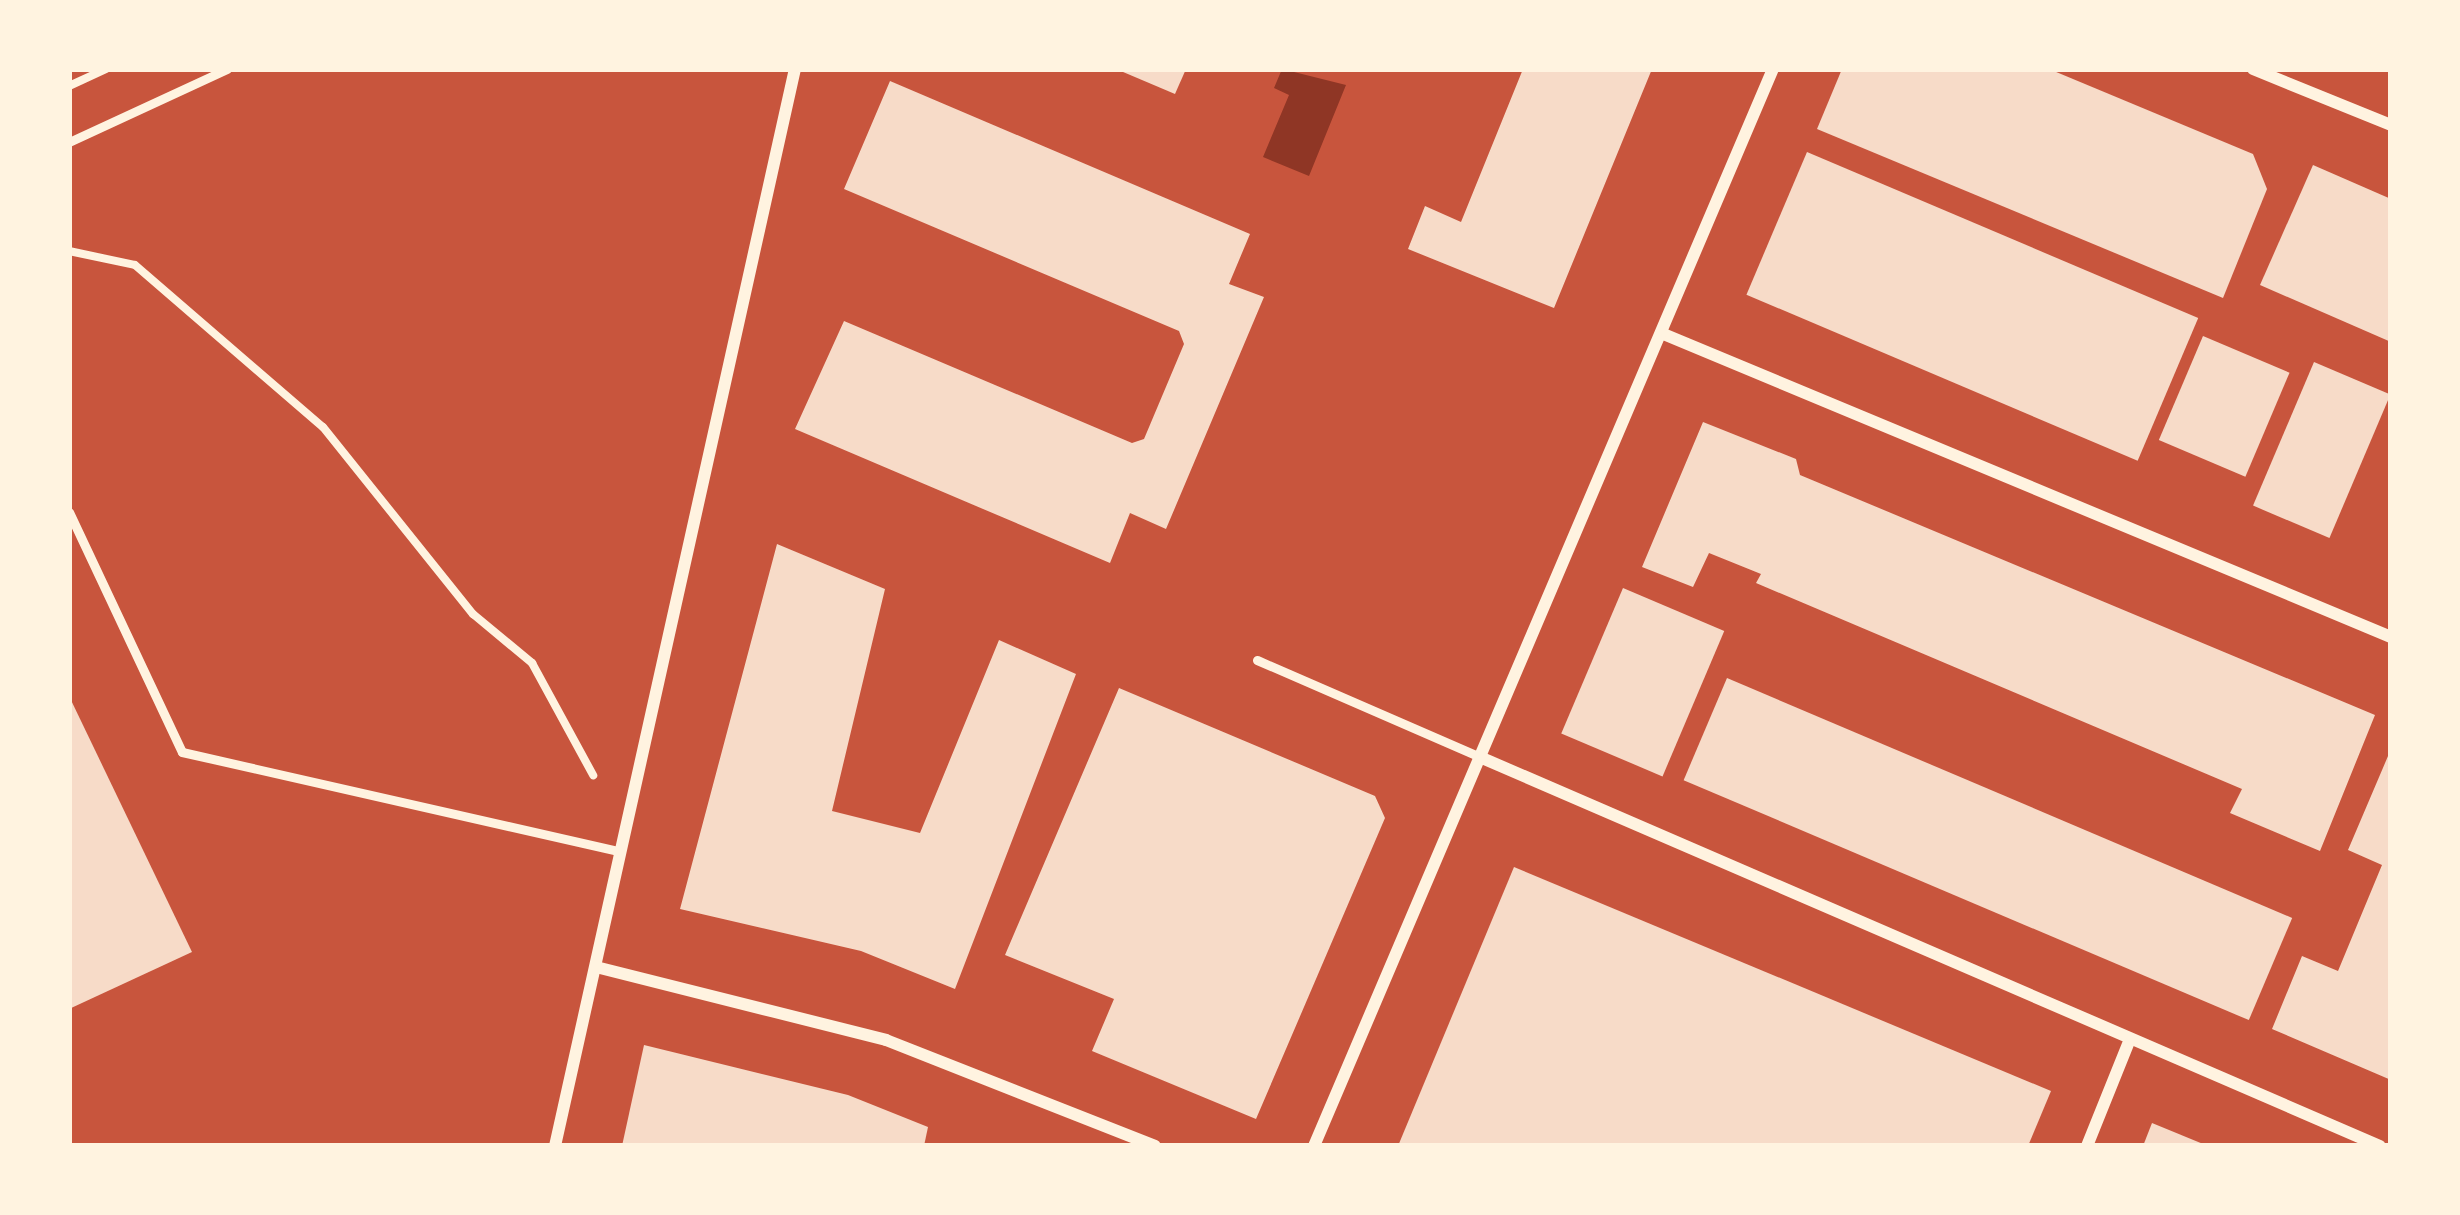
<!DOCTYPE html>
<style>
body{margin:0}
#map{position:relative;width:2460px;height:1215px;overflow:hidden;background:#c8553d;font-family:Figtree,sans-serif}
div>[style]{position:absolute}
[style*='--x']{left:calc(var(--x)*1px);top:calc(var(--y)*1px);width:calc(var(--w)*1px);rotate:calc(var(--a)*1deg)}
.water>*{inset:0;background:#8f3625}
.building>*{inset:0;background:#f7dbc8;transform-origin:0 0}
.path>*{height:8px;margin:-4px;padding:0 4px;transform-origin:4px;border-radius:4px;background:#fff3e0}
.service>*{height:9px;margin:-4.5px;padding:0 4.5px;transform-origin:4.5px;border-radius:4.5px;background:#fff3e0}
.minor>*{height:12px;margin:-6px;padding:0 6px;transform-origin:6px;border-radius:6px;background:#fff3e0}
span{translate:-50% -50%;white-space:nowrap;text-align:center;line-height:1.15;-webkit-text-stroke:12px #fff3e0;paint-order:stroke}
.frame{position:absolute;inset:0;border:72px solid #fff3e0;pointer-events:none}
</style>
<div id="map">
<div class="water">
<i style="clip-path:polygon(1282px 69px,1346px 85px,1309px 176px,1263px 157px,1289px 95px,1274px 88px)"></i>
</div>
<div class="building">
<i style="clip-path:polygon(1116px 69px,1186px 69px,1175px 94px)"></i>
<i style="clip-path:polygon(1523px 69px,1652px 69px,1554px 308px,1408px 249px,1425px 206px,1461px 222px)"></i>
<i style="clip-path:polygon(1842px 69px,2049px 69px,2253px 154px,2267px 189px,2223px 298px,1817px 129px)"></i>
<i style="clip-path:polygon(890px 81px,1250px 234px,1229px 284px,1264px 297px,1166px 529px,1130px 513px,1110px 563px,795px 429px,844px 321px,1132px 443px,1144px 439px,1184px 344px,1179px 331px,844px 189px)"></i>
<i style="left:1807px;top:152px;width:425px;height:155px;rotate:23deg"></i>
<i style="clip-path:polygon(2313px 165px,2391px 199px,2391px 342px,2260px 285px)"></i>
<i style="left:2203px;top:336px;width:94px;height:113px;rotate:23deg"></i>
<i style="left:2314px;top:362px;width:83px;height:156px;rotate:23deg"></i>
<i style="clip-path:polygon(1703px 422px,1796px 459px,1800px 475px,2375px 715px,2320px 851px,2230px 813px,2242px 789px,1756px 583px,1761px 574px,1709px 553px,1693px 587px,1642px 567px)"></i>
<i style="clip-path:polygon(777px 544px,885px 589px,832px 811px,920px 833px,999px 640px,1076px 674px,955px 989px,861px 951px,680px 909px)"></i>
<i style="left:1623px;top:588px;width:110px;height:158px;rotate:23deg"></i>
<i style="left:1727px;top:678px;width:614px;height:111px;rotate:23deg"></i>
<i style="clip-path:polygon(1119px 688px,1375px 796px,1385px 818px,1256px 1119px,1092px 1051px,1114px 999px,1005px 955px)"></i>
<i style="clip-path:polygon(69px 696px,192px 952px,69px 1009px)"></i>
<i style="clip-path:polygon(2391px 749px,2391px 1080px,2272px 1029px,2302px 956px,2338px 971px,2382px 865px,2348px 850px)"></i>
<i style="clip-path:polygon(1514px 867px,2051px 1091px,2028px 1146px,1398px 1146px)"></i>
<i style="clip-path:polygon(644px 1045px,848px 1095px,928px 1127px,924px 1146px,622px 1146px)"></i>
<i style="clip-path:polygon(2152px 1123px,2208px 1146px,2143px 1146px)"></i>
</div>
<div class="path">
<i style="--x:69;--y:86;--w:41;--a:-24.7"></i>
<i style="--x:69;--y:251;--w:67;--a:12"></i>
<i style="--x:135;--y:265;--w:248;--a:40.8"></i>
<i style="--x:323;--y:427;--w:240;--a:51.3"></i>
<i style="--x:473;--y:614;--w:77;--a:39.7"></i>
<i style="--x:532;--y:663;--w:128;--a:61.4"></i>
</div>
<div class="service">
<i style="--x:69;--y:142;--w:174;--a:-24.8"></i>
<i style="--x:69;--y:512;--w:265;--a:64.8"></i>
<i style="--x:182;--y:752;--w:450;--a:12.8"></i>
<i style="--x:1257;--y:660;--w:245;--a:23.5"></i>
</div>
<div class="minor">
<i style="--x:2253;--y:69;--w:149;--a:22.1"></i>
<i style="--x:1661;--y:333;--w:791;--a:22.61"></i>
<i style="--x:1482;--y:758;--w:978;--a:23.37"></i>
<i style="--x:596;--y:967;--w:299;--a:14.1"></i>
<i style="--x:886;--y:1040;--w:289;--a:21.5"></i>
<i style="--x:555;--y:1146;--w:1103;--a:-77.44"></i>
<i style="--x:1314;--y:1146;--w:1171;--a:-66.92"></i>
<i style="--x:2087;--y:1146;--w:110;--a:-68.1"></i>
</div>
<div class="frame"></div>
</div>
